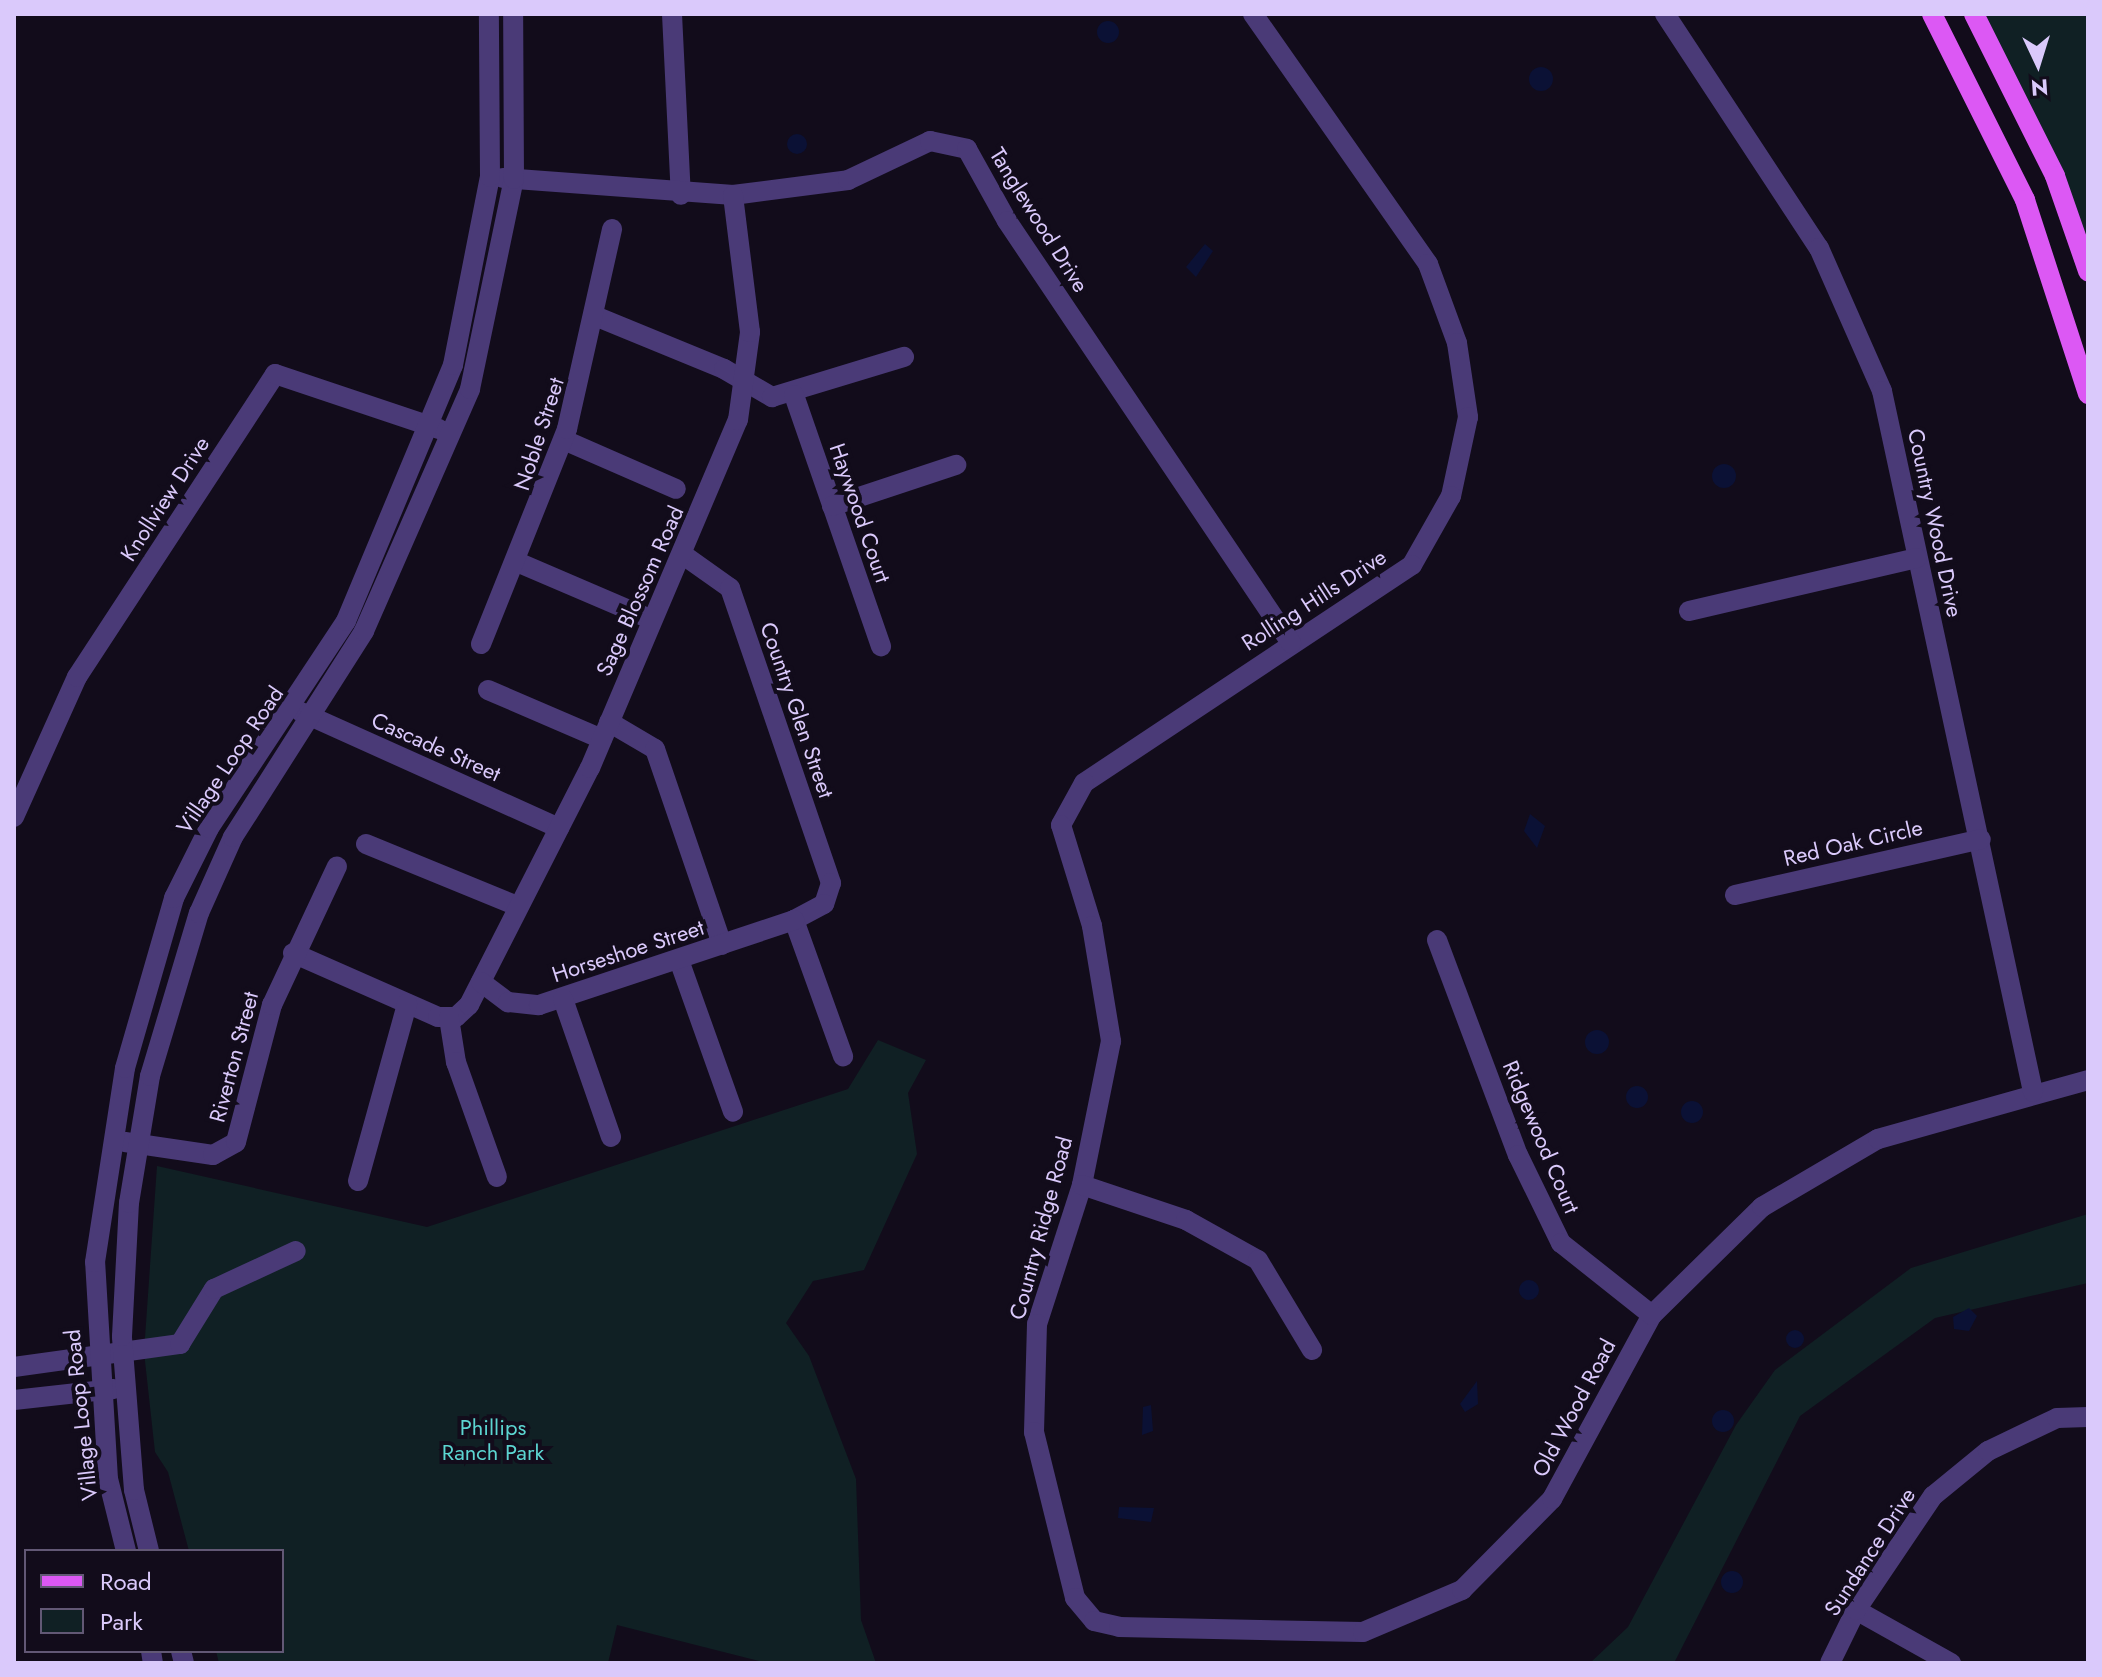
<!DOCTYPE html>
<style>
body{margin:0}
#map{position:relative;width:2102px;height:1677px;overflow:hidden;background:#120c1b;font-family:Jost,sans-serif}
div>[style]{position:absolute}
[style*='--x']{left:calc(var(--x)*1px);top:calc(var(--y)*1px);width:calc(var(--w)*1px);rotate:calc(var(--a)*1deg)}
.green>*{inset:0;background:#102024}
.water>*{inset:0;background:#0b1135}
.round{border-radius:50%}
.minor>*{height:20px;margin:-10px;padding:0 10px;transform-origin:10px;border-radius:10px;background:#4a3a77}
.major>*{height:20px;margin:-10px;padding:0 10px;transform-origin:10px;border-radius:10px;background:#dc58f4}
span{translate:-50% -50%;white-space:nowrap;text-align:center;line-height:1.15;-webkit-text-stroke:8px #120c1b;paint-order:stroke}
.street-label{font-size:22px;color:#dac9fb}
.park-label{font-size:22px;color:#5cd5d1}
.frame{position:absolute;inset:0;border:16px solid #dac9fb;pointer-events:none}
.legend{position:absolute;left:24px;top:1549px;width:260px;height:104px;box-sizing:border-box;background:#120c1b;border:2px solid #625875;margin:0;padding:10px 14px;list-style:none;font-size:24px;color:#dac9fb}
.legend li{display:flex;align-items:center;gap:16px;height:40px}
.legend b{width:40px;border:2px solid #625875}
.north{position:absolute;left:1998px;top:24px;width:80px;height:80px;-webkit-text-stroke:6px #120c1b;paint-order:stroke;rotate:176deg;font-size:22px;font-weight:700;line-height:32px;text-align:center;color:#dac9fb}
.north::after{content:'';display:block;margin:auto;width:28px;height:36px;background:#dac9fb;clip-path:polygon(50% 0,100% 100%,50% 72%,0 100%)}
</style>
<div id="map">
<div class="green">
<i style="clip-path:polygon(1983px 14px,2088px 14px,2088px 247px,2043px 130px)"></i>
<i style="clip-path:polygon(878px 1040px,926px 1060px,908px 1093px,917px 1154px,864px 1270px,813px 1281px,786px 1323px,809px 1356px,856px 1479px,861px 1620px,876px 1663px,767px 1663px,617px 1625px,608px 1663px,219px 1663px,216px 1651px,282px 1651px,282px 1551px,189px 1551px,168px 1472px,155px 1452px,144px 1352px,157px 1166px,427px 1227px,848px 1089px)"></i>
<i style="clip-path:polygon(2088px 1214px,2088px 1283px,1935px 1318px,1800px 1416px,1674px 1663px,1590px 1663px,1628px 1627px,1736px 1425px,1775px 1370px,1911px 1268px)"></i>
</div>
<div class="water">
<i class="round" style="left:1097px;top:21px;width:22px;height:22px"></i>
<i class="round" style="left:1529px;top:67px;width:24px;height:24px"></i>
<i class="round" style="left:787px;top:134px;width:20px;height:20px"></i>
<i style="clip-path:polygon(1205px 244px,1213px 251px,1196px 277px,1186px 267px)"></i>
<i class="round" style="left:1712px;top:464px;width:24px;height:24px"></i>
<i style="clip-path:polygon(1530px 814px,1545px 826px,1537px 848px,1524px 831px)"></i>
<i class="round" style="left:1585px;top:1030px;width:24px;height:24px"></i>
<i class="round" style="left:1626px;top:1086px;width:22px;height:22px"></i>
<i class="round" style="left:1681px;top:1101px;width:22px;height:22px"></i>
<i class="round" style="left:1519px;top:1280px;width:20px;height:20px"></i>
<i style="clip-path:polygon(1969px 1308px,1977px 1316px,1969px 1331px,1954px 1329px,1953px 1317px)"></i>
<i class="round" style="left:1786px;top:1330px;width:18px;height:18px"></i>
<i style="clip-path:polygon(1477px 1381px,1478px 1404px,1465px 1412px,1460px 1404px)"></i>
<i style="clip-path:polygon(1151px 1405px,1153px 1431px,1142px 1435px,1143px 1407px)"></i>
<i class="round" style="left:1712px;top:1410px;width:22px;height:22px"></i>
<i style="clip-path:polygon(1119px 1507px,1154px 1508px,1151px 1522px,1118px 1518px)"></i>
<i class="round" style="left:1721px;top:1571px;width:22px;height:22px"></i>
</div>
<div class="minor">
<i style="--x:672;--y:14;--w:181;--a:87.2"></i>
<i style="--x:1253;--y:14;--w:305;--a:55"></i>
<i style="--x:1428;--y:264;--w:84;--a:69.8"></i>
<i style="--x:1457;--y:343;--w:75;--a:81.5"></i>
<i style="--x:1468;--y:417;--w:81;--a:102.1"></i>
<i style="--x:1451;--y:496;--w:79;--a:119.5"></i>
<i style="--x:1412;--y:565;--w:394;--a:146.4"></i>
<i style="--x:1084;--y:783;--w:48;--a:118.7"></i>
<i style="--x:1061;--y:825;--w:106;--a:72.9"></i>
<i style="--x:1092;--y:926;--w:117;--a:80.6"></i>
<i style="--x:1111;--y:1041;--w:147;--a:101.4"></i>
<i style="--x:1082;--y:1185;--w:146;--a:107.9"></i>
<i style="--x:1037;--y:1324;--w:108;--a:91.6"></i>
<i style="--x:1034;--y:1432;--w:171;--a:76.1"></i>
<i style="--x:1075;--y:1598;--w:30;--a:50"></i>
<i style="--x:1094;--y:1621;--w:26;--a:13"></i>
<i style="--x:1119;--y:1627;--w:244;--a:1.2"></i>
<i style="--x:1363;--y:1632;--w:108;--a:-23"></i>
<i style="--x:1462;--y:1590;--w:128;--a:-45.3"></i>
<i style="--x:1552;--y:1499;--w:209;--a:-61.5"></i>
<i style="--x:1652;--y:1315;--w:154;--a:-44.5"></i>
<i style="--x:1762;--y:1207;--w:134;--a:-30.4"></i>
<i style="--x:1878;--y:1139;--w:218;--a:-15.7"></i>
<i style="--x:1665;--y:14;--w:280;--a:56.7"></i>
<i style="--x:1819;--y:248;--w:156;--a:66.2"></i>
<i style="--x:1882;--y:391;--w:717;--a:77.84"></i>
<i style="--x:503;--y:178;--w:231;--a:4.2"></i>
<i style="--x:733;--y:195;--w:116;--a:-7.4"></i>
<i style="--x:848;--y:180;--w:91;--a:-25.4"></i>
<i style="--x:930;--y:141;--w:38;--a:12"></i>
<i style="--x:967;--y:149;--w:82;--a:60.9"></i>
<i style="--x:1007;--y:221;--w:509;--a:56.06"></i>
<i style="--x:595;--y:316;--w:139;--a:22.3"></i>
<i style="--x:724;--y:369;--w:56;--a:30.3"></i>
<i style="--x:772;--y:397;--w:138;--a:-16.9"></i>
<i style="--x:794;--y:395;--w:266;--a:70.9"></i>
<i style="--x:564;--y:440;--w:122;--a:23.6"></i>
<i style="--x:832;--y:506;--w:131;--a:-18.3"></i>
<i style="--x:682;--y:554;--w:59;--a:35.3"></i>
<i style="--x:730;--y:588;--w:312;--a:71.1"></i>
<i style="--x:831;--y:883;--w:22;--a:108"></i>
<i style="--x:824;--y:904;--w:34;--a:152"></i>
<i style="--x:794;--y:920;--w:145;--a:70.2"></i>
<i style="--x:517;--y:562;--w:147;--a:23.2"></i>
<i style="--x:1689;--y:611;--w:234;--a:-13.1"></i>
<i style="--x:481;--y:644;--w:232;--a:-68.2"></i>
<i style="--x:567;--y:429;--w:205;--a:-77.3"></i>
<i style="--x:488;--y:690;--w:124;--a:23.3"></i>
<i style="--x:301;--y:712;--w:283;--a:24.2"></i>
<i style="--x:609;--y:722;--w:53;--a:30.4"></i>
<i style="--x:655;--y:749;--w:207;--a:71.1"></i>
<i style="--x:14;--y:817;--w:154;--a:-65.8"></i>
<i style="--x:77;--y:677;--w:362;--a:-56.8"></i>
<i style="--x:275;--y:374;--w:173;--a:18.5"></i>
<i style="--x:366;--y:844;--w:163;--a:22.3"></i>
<i style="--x:1735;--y:895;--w:252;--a:-12.8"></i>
<i style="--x:1437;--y:940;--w:230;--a:69.4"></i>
<i style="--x:1518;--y:1155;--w:98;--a:64"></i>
<i style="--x:1561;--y:1243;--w:116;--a:38.4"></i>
<i style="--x:293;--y:953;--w:158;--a:23.8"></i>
<i style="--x:438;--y:1017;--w:18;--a:0"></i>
<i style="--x:456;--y:1017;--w:18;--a:-43"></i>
<i style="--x:469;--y:1005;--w:266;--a:-63"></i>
<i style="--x:590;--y:768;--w:378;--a:-67"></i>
<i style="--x:738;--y:420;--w:89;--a:-82.2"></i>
<i style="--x:750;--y:332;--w:138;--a:-97.1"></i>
<i style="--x:679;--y:960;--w:161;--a:70.4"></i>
<i style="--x:481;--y:982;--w:34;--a:37"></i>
<i style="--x:508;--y:1002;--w:31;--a:6"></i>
<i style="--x:539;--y:1005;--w:269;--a:-18.4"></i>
<i style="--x:563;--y:999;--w:146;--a:70.8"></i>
<i style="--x:449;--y:1018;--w:45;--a:81"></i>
<i style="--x:456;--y:1062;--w:122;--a:70.4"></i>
<i style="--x:125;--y:1142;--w:89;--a:8.4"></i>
<i style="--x:213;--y:1155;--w:26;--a:-29"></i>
<i style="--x:236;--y:1142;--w:142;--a:-75.3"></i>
<i style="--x:272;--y:1005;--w:153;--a:-64.9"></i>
<i style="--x:358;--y:1181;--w:184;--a:-74.5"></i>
<i style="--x:1082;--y:1185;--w:110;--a:18.6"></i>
<i style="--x:1186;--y:1220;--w:82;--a:29.1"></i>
<i style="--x:1258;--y:1260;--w:105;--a:59"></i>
<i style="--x:14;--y:1367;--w:168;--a:-7.9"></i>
<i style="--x:180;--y:1344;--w:65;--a:-58.3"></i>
<i style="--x:214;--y:1289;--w:90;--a:-24.9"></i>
<i style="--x:14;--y:1400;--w:100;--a:-6.3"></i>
<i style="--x:126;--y:1551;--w:74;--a:-104"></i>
<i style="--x:108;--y:1479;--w:217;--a:-93.4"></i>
<i style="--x:95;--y:1262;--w:196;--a:-81.2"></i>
<i style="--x:125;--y:1068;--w:177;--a:-73.9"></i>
<i style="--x:174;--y:898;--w:78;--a:-63.4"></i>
<i style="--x:209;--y:828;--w:248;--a:-56.5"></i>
<i style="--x:346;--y:621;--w:277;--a:-67.3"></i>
<i style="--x:453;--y:365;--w:192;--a:-78.9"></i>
<i style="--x:490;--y:177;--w:163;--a:-90.4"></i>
<i style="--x:149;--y:1551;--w:63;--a:-103.8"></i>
<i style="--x:134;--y:1490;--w:154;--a:-94.5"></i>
<i style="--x:122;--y:1336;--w:133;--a:-87"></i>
<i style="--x:129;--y:1203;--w:129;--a:-80.6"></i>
<i style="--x:150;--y:1076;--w:170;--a:-73.3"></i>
<i style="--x:199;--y:913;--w:83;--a:-65.9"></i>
<i style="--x:233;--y:837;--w:244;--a:-57.5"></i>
<i style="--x:364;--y:631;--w:264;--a:-66.3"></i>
<i style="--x:470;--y:389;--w:215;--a:-78.2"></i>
<i style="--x:514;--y:179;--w:165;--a:-90.3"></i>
<i style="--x:1856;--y:1610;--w:109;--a:29.2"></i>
<i style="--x:151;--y:1651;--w:12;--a:81"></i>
<i style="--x:181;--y:1651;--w:12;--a:76"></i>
<i style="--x:1830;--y:1663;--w:59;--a:-63.9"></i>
<i style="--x:1856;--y:1610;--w:138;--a:-56"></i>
<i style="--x:1933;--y:1496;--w:71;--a:-39.3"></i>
<i style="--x:1988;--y:1451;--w:76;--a:-25.6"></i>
<i style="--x:2057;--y:1418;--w:31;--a:-2"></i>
</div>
<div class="major">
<i style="--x:1932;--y:14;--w:208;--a:63.4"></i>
<i style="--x:2025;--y:200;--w:204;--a:72"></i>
<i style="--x:1974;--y:14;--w:181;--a:63.4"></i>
<i style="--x:2055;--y:176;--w:101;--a:70.8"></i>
</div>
<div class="street-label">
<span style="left:1039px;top:220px;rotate:58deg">Tanglewood Drive</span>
<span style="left:539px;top:434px;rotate:-72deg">Noble Street</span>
<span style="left:165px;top:499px;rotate:-57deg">Knollview Drive</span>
<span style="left:860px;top:513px;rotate:71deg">Haywood Court</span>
<span style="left:1935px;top:523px;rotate:78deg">Country Wood Drive</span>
<span style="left:640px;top:591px;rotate:-66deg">Sage Blossom Road</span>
<span style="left:1314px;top:600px;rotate:-33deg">Rolling Hills Drive</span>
<span style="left:797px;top:710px;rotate:71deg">Country Glen Street</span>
<span style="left:436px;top:747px;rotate:24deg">Cascade Street</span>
<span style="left:230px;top:760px;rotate:-56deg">Village Loop Road</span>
<span style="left:1853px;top:843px;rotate:-13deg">Red Oak Circle</span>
<span style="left:628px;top:951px;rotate:-18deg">Horseshoe Street</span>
<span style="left:234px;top:1057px;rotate:-75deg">Riverton Street</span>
<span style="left:1541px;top:1137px;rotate:67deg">Ridgewood Court</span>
<span style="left:1041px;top:1228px;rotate:-75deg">Country Ridge Road</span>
<span style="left:1574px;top:1408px;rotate:-62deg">Old Wood Road</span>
<span style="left:81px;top:1415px;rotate:-96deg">Village Loop Road</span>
<span style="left:1870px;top:1552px;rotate:-57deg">Sundance Drive</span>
</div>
<div class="park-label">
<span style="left:493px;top:1440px">Phillips<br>Ranch Park</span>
</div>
<div class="frame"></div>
<ul class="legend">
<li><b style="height:10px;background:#dc58f4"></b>Road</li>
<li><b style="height:22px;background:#102024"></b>Park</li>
</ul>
<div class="north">N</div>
</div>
